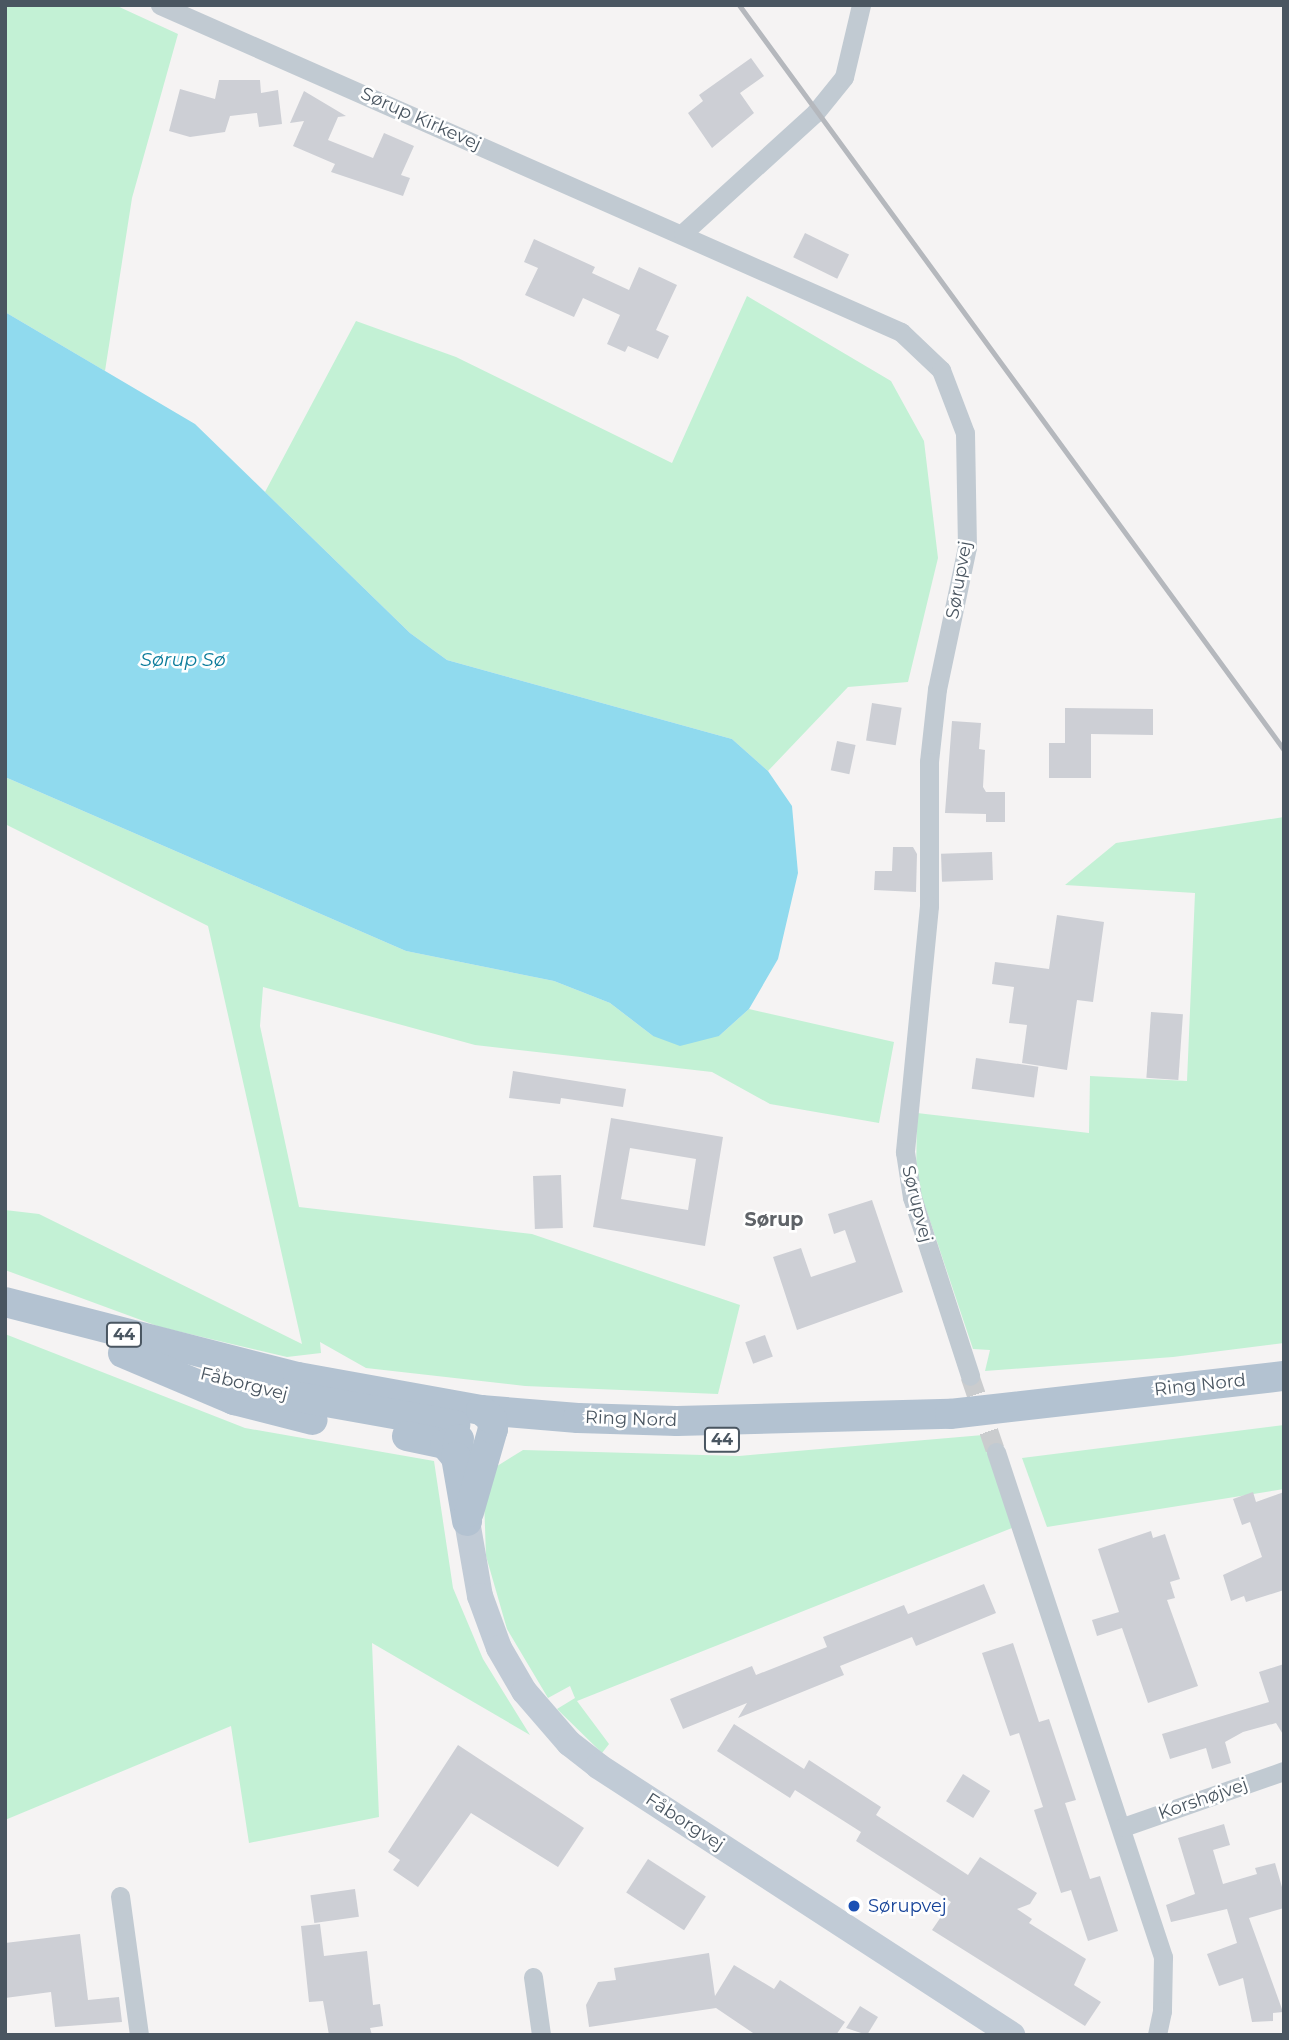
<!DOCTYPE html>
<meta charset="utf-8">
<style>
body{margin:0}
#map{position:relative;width:1289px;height:2040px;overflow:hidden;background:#f5f3f3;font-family:Montserrat,sans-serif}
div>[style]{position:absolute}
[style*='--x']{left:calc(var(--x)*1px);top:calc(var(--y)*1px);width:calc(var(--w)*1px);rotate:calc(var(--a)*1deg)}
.green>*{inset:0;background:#c3f1d5}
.water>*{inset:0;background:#90daee}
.building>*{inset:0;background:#cdcfd5;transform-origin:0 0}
.street-tunnel>*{height:19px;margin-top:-9.5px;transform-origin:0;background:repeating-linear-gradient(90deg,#caccce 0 19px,transparent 0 29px)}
.street>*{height:19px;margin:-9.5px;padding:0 9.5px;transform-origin:9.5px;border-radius:9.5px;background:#c1cad2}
.secondary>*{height:26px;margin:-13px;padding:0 13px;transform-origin:13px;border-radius:13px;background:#c1cbd6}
.primary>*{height:30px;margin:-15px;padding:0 15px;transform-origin:15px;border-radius:15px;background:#b3c2d1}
.rail>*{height:5px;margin:-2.5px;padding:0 2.5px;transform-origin:2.5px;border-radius:2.5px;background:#b5b8bd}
.dots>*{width:19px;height:19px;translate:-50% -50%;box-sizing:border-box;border:4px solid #fff;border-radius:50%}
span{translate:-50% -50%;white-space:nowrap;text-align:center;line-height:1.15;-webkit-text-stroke:5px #fff;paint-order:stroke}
.shield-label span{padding:2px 5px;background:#fff;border:2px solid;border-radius:5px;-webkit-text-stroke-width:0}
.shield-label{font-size:16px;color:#4a5661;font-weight:700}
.street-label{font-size:18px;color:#4a5661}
.transit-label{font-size:18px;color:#164399}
.left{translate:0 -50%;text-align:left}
.water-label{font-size:19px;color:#0c7c9b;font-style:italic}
.neighbourhood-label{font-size:19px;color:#5f6368;font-weight:700}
.frame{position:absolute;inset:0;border:7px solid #4a5661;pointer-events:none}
</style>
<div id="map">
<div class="green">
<i style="clip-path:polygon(5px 5px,115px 5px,178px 34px,132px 198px,105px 371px,5px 312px)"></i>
<i style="clip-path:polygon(747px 296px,891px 381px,924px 441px,938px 558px,908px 682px,848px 687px,768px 771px,732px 739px,447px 660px,410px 633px,265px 492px,356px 321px,456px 357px,672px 463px)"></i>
<i style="clip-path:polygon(5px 777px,406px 951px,554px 981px,610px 1003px,653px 1036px,719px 1036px,749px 1009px,894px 1042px,879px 1123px,770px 1104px,712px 1072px,475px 1045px,263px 987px,260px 1026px,299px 1207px,532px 1234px,740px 1305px,718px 1394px,525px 1386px,366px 1368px,320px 1342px,321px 1353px,287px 1357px,160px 1327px,5px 1270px,5px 1210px,39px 1214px,302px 1344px,208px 926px,5px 824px)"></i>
<i style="clip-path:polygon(1284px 817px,1284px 1343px,1173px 1357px,985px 1371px,990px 1350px,973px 1349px,916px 1179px,917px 1113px,1089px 1133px,1090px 1076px,1187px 1081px,1195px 893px,1065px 885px,1116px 843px)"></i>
<i style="clip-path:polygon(5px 1334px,245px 1428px,434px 1461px,453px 1588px,483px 1659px,530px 1735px,372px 1643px,379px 1817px,249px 1843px,231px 1726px,5px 1820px)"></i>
<i style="clip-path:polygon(1284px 1425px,1284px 1489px,1047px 1527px,1022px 1458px)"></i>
<i style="clip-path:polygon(983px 1435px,1012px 1528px,577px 1701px,609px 1744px,602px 1753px,557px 1709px,575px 1698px,570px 1686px,548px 1698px,507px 1629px,486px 1556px,484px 1499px,494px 1468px,523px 1450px,739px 1456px)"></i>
</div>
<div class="water">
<i style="clip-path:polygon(5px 312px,195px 424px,410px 633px,447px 660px,732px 739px,768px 771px,792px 806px,798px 873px,778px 959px,749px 1009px,719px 1036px,680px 1046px,653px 1036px,610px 1003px,554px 981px,406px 951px,5px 777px)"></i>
</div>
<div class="building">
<i style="clip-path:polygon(751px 58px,764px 76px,740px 93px,754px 113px,712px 148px,688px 113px,703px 101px,699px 95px)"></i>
<i style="clip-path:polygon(219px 80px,260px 80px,261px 93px,278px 90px,282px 124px,259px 127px,257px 113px,230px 116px,225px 132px,190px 137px,169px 131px,180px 89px,215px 99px)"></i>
<i style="clip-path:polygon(304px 91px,346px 116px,338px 117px,328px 140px,373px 158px,384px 133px,414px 146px,401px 175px,410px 178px,403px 196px,331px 172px,335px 164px,293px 146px,304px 121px,290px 123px)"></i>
<i style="left:805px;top:233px;width:49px;height:27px;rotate:26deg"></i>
<i style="clip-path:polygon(534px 239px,595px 267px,592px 273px,629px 290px,639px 267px,677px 285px,656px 330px,669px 336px,658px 359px,628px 346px,625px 352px,607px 344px,620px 315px,583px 298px,574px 317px,525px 295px,538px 268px,524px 262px)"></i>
<i style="left:872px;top:703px;width:30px;height:38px;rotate:9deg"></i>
<i style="clip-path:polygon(1065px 708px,1153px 709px,1153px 735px,1091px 734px,1091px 778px,1049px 778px,1049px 743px,1065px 743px)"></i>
<i style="clip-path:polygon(952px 721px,981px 723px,979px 749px,985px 750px,983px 787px,986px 792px,1005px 792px,1005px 822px,986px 822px,986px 814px,945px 813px)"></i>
<i style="left:837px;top:741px;width:19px;height:30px;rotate:12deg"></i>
<i style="clip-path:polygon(893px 847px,913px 847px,917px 854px,916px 892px,874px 890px,875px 871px,892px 871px)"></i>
<i style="left:992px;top:852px;width:28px;height:51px;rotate:88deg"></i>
<i style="clip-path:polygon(1057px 915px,1104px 922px,1093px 1002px,1077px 1000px,1067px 1070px,1022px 1063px,1027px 1025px,1009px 1023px,1014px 987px,992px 984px,995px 962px,1049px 969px)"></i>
<i style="left:1151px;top:1012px;width:32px;height:66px;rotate:4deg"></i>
<i style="left:976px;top:1058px;width:63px;height:31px;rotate:8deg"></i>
<i style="clip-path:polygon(513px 1071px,626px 1089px,623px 1107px,561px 1098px,560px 1104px,509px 1098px)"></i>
<i style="clip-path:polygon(evenodd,611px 1118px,723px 1137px,705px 1246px,593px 1227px,611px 1118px,630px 1148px,696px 1159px,688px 1210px,621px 1199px,630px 1148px)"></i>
<i style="left:561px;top:1175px;width:53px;height:28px;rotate:88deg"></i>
<i style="clip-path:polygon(872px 1200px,903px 1292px,797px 1330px,773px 1257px,801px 1248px,811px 1277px,856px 1262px,845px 1230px,834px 1234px,828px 1214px)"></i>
<i style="left:765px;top:1335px;width:23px;height:21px;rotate:70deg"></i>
<i style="clip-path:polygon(1253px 1492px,1256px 1502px,1284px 1492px,1284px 1590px,1246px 1602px,1244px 1596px,1231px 1601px,1223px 1575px,1262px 1557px,1250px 1522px,1242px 1525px,1233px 1499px)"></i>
<i style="clip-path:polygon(1151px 1531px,1153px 1538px,1165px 1534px,1180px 1579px,1170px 1582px,1175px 1598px,1167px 1600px,1198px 1686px,1148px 1703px,1122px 1628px,1097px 1636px,1092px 1620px,1119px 1612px,1098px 1549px)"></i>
<i style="clip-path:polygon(984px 1584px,996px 1613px,916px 1646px,912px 1637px,840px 1666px,844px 1675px,738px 1718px,747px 1703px,683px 1729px,670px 1699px,752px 1666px,756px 1675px,827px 1647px,823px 1637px,904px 1605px,908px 1614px)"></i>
<i style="clip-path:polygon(1013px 1643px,1039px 1722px,1049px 1719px,1076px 1800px,1065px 1803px,1090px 1879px,1100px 1876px,1118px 1931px,1088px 1941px,1071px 1890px,1061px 1893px,1034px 1810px,1043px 1807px,1019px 1733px,1010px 1736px,982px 1653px)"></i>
<i style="clip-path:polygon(1284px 1664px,1284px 1736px,1276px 1723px,1243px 1732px,1225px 1742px,1231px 1763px,1212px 1769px,1206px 1748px,1170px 1759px,1162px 1734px,1269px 1702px,1259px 1672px)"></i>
<i style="clip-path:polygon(734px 1724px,804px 1769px,809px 1760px,881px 1807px,876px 1815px,968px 1875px,980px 1857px,1037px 1893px,1030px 1904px,1017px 1909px,1032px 1919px,1029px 1923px,1086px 1959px,1074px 1985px,1101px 2002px,1085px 2026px,932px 1930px,951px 1902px,856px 1841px,861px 1832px,795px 1790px,790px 1798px,717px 1751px)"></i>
<i style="clip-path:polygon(458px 1745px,584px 1828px,558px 1867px,471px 1813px,418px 1887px,393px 1870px,400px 1860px,388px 1852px)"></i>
<i style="left:963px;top:1774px;width:32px;height:32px;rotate:32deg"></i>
<i style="clip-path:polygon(1224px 1824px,1230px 1845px,1213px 1850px,1223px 1884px,1257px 1874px,1255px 1868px,1275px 1863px,1284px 1894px,1284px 1908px,1249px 1918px,1283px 2012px,1273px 2013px,1273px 2021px,1252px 2022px,1243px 1978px,1219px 1986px,1207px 1954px,1237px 1943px,1227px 1909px,1171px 1922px,1166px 1905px,1195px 1894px,1178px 1838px)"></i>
<i style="left:648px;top:1859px;width:69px;height:40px;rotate:33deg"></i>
<i style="left:355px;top:1889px;width:28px;height:45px;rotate:82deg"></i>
<i style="clip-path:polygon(320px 1924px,324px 1956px,367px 1951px,373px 2005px,380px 2004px,383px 2026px,370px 2028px,372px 2035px,329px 2035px,323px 2001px,309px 2002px,301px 1926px)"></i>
<i style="clip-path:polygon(80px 1934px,88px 2000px,119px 1997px,122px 2022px,55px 2027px,51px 1992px,5px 1998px,5px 1943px)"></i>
<i style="clip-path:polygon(709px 1953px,715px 1996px,734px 1965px,774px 1989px,780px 1980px,845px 2022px,836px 2035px,756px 2035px,716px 2008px,589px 2027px,586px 2005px,598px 1982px,616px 1980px,614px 1968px)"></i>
<i style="clip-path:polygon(860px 2006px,878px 2017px,867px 2035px,846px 2028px)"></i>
</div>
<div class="street-tunnel">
<i style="--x:970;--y:1376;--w:80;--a:71.1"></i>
</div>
<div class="street">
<i style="--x:160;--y:5;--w:810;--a:23.81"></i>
<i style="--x:901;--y:332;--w:55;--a:43.5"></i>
<i style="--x:941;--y:370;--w:67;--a:69.1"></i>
<i style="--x:965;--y:433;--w:114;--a:89"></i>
<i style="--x:967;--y:547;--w:145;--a:101.9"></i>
<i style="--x:937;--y:689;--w:73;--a:96.3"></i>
<i style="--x:929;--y:762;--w:144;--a:90"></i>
<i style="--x:929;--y:906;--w:247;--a:95.6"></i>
<i style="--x:905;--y:1152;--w:46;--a:81.2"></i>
<i style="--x:912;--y:1197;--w:188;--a:72"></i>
<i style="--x:683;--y:233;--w:178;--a:-42.3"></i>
<i style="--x:815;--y:113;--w:46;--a:-51.1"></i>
<i style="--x:844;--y:77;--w:74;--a:-76.7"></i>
<i style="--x:996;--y:1452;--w:532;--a:71.7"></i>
<i style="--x:1163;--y:1957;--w:54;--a:91.1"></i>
<i style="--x:1162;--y:2011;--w:25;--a:102"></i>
<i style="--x:1123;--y:1827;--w:170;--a:-19.2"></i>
<i style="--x:120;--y:1896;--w:140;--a:82.2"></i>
<i style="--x:533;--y:1977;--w:59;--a:82.1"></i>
</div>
<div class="secondary">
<i style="--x:467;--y:1521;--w:76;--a:80.2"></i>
<i style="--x:480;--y:1596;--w:55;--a:69.9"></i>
<i style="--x:499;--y:1648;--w:50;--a:59.8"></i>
<i style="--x:524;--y:1691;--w:69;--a:49.1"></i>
<i style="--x:569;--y:1743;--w:37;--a:38"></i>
<i style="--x:598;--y:1766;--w:494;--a:33"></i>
</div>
<div class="primary">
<i style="--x:5;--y:1302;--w:302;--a:14.4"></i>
<i style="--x:298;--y:1377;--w:186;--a:10.2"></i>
<i style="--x:481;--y:1410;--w:97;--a:4.7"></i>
<i style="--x:578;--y:1418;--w:99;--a:1.7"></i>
<i style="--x:677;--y:1421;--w:273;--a:-1.5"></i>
<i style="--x:950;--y:1414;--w:336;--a:-6.5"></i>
<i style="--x:123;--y:1353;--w:121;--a:22.9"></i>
<i style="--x:234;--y:1400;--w:81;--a:14.2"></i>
<i style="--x:287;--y:1395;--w:171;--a:10.1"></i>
<i style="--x:407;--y:1436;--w:39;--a:12"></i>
<i style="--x:445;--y:1444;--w:17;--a:50"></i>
<i style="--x:459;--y:1439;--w:18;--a:99"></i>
<i style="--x:456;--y:1457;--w:65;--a:80.2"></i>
<i style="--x:469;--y:1512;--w:86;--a:-73.9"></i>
<i style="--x:493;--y:1429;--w:10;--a:-96"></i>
<i style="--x:492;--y:1419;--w:14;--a:-141"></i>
</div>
<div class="rail">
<i style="--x:739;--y:5;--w:923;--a:53.81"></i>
</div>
<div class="dots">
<i style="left:854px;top:1906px;background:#1a4fb4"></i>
</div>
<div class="shield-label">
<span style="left:124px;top:1335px">44</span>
<span style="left:722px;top:1440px">44</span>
</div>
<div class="street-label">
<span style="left:421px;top:119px;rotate:24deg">Sørup Kirkevej</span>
<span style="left:959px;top:580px;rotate:-80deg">Sørupvej</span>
<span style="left:917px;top:1204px;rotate:76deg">Sørupvej</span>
<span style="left:244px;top:1384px;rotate:14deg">Fåborgvej</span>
<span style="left:1200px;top:1385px;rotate:-6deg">Ring Nord</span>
<span style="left:631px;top:1419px;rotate:2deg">Ring Nord</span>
<span style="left:1203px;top:1799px;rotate:-19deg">Korshøjvej</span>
<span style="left:685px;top:1822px;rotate:33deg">Fåborgvej</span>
</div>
<div class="transit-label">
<span class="left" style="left:868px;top:1906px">Sørupvej</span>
</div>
<div class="water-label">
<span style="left:183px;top:660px">Sørup Sø</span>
</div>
<div class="neighbourhood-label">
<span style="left:774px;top:1220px">Sørup</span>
</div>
<div class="frame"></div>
</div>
